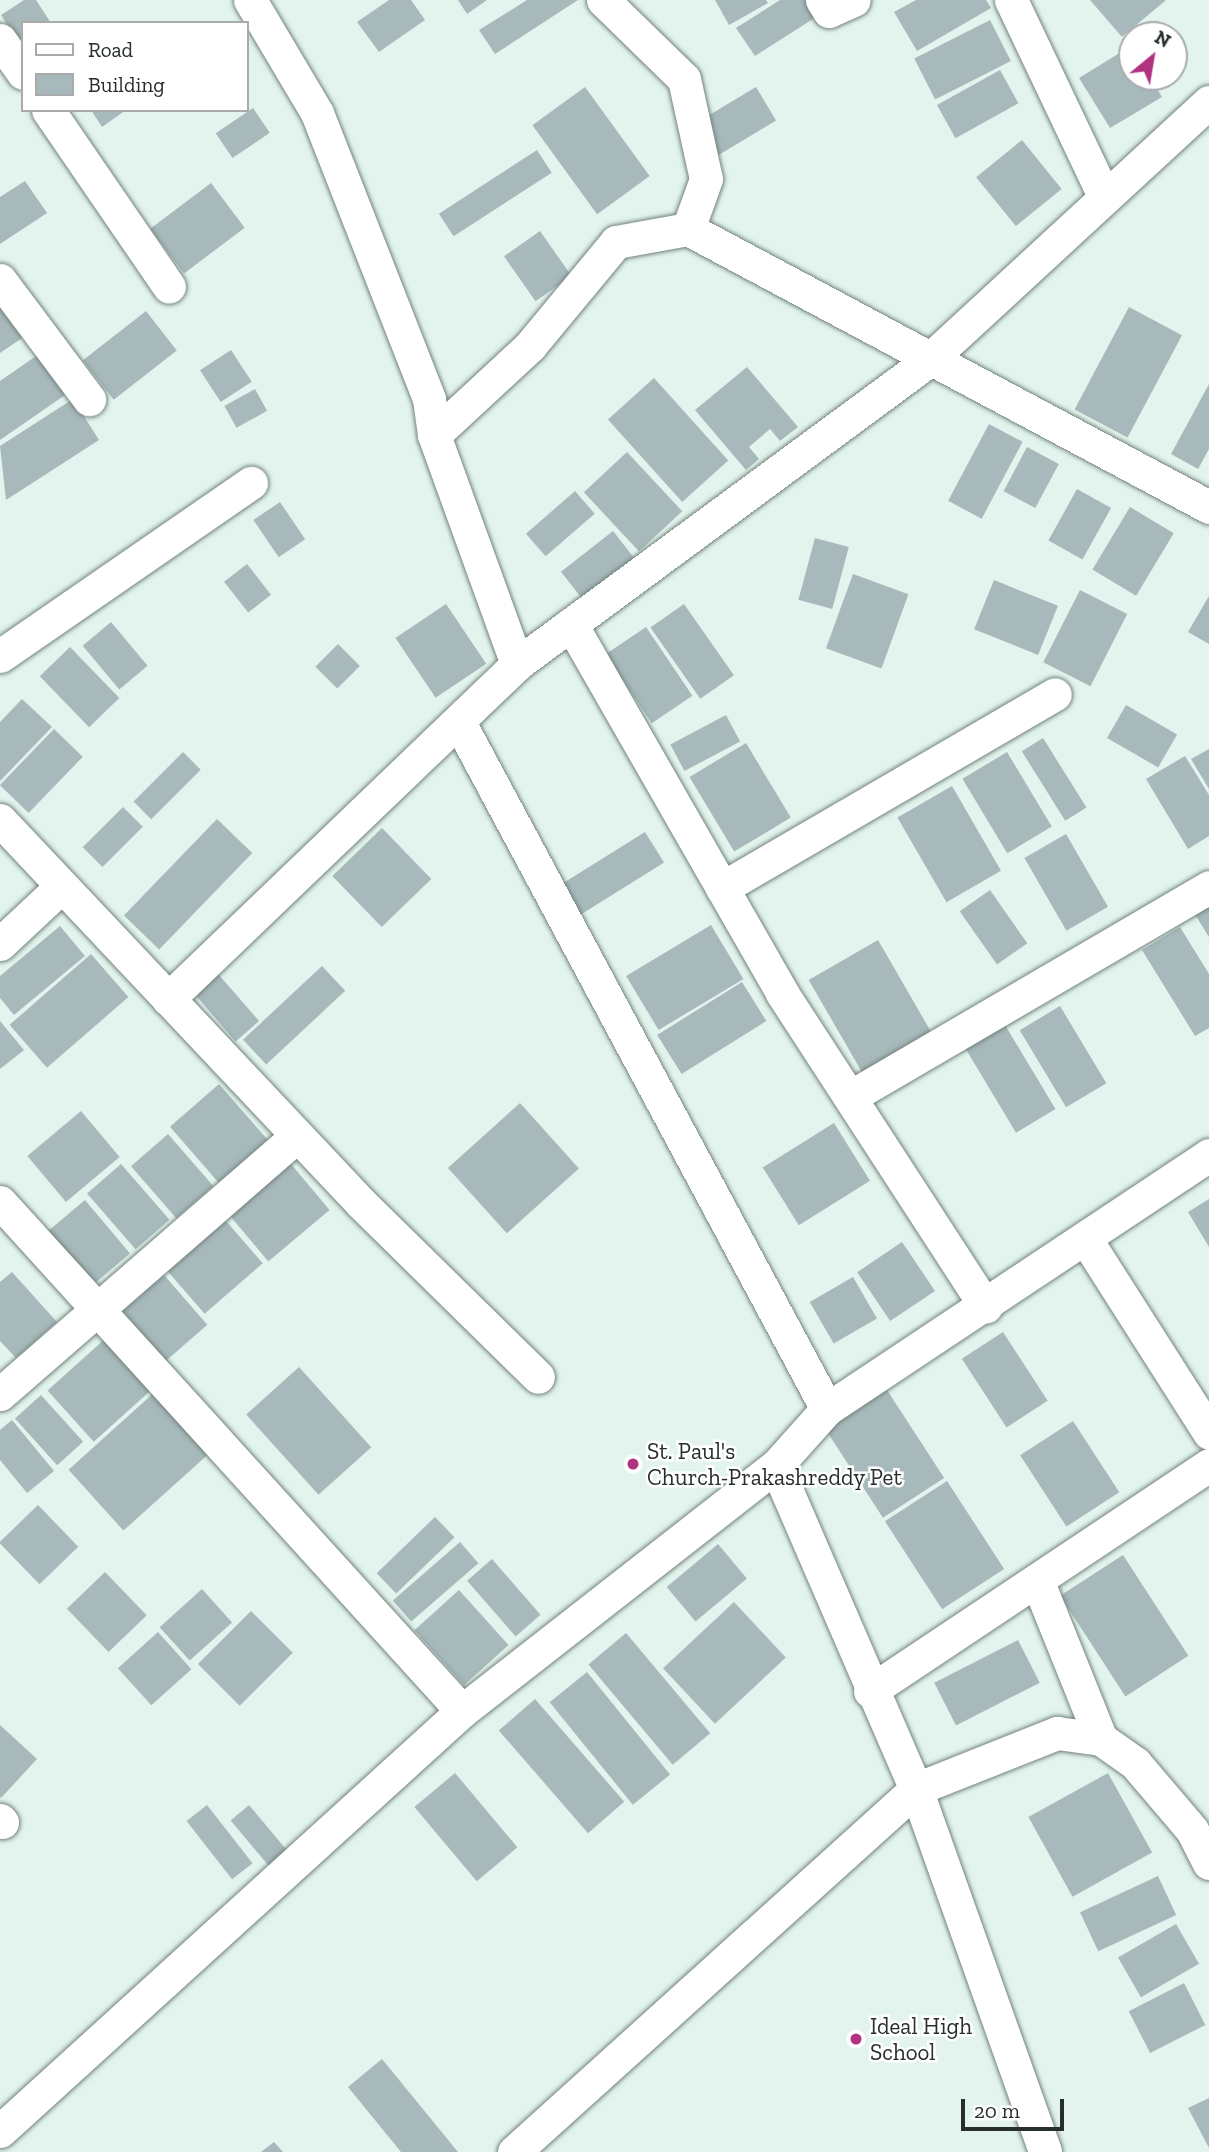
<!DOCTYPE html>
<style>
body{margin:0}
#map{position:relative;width:1209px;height:2152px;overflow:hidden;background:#e2f4ed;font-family:"Zilla Slab",serif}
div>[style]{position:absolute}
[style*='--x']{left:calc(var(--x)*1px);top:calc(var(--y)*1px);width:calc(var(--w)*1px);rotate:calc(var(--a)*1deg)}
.building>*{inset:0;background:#a7b9bb;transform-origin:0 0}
.roads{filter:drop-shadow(0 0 2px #73827d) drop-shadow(0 0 2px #73827d)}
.minor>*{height:33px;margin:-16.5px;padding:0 16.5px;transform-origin:16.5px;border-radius:16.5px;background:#fff}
.dots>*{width:19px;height:19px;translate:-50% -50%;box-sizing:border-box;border:4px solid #fff;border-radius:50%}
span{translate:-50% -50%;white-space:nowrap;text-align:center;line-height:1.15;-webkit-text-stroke:5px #fff;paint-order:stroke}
.poi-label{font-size:23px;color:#272e2c}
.left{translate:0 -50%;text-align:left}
.legend{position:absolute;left:21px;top:21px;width:228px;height:91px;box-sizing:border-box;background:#fff;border:2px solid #a9abab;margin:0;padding:9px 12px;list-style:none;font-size:21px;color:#272e2c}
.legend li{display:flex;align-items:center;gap:14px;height:35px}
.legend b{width:35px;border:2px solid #a9abab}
.north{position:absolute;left:1118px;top:21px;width:70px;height:70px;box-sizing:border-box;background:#fff;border:2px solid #a9abab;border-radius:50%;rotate:30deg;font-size:19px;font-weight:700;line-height:28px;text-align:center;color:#272e2c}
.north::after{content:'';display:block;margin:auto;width:24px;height:32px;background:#b03281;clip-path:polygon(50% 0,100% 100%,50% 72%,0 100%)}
.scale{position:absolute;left:961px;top:2099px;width:103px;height:32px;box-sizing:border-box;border:4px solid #272e2c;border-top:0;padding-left:9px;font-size:21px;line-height:24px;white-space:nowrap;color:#272e2c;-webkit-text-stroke:5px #fff;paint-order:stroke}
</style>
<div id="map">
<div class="building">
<i style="clip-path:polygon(24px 0,36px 0,51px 23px,23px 23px,23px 49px,1px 15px)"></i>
<i style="clip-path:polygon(389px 0,411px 0,425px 20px,379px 52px,357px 22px)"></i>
<i style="clip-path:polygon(458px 0,487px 0,467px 14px)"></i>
<i style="clip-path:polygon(527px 0,578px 0,495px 54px,479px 30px)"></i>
<i style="clip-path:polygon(715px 0,766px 0,768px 3px,729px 25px)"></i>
<i style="clip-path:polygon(780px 0,805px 0,816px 17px,755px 56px,736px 28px)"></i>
<i style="clip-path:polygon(916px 0,986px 0,991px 8px,917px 51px,894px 12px)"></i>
<i style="clip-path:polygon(1090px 0,1166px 0,1122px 37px)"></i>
<i style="left:990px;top:20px;width:46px;height:85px;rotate:63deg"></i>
<i style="clip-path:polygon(1131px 46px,1132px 77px,1150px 77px,1162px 97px,1110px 128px,1079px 78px)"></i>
<i style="left:1000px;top:70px;width:38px;height:72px;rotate:61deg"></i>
<i style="left:585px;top:87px;width:110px;height:65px;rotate:54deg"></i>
<i style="left:756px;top:87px;width:39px;height:67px;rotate:59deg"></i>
<i style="left:253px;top:108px;width:30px;height:45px;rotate:56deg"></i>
<i style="clip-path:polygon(91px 110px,126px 110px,102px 127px)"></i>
<i style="left:1022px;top:140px;width:63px;height:59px;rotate:51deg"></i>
<i style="left:537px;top:150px;width:27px;height:117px;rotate:57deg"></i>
<i style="clip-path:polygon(25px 181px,47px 213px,0 244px,0 197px)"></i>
<i style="left:211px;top:183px;width:56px;height:76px;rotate:53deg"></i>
<i style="left:540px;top:231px;width:55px;height:44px;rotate:55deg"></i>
<i style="clip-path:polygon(0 294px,28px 334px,0 353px)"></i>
<i style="left:1129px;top:307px;width:60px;height:116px;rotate:28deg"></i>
<i style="left:146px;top:311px;width:50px;height:80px;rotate:52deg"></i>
<i style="left:231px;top:350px;width:38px;height:37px;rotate:57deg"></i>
<i style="clip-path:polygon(39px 354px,68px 393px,0 440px,0 381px)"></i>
<i style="clip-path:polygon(747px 367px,798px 427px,780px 441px,770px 429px,749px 447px,759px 459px,746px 470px,695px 410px)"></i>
<i style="left:654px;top:378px;width:111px;height:62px;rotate:48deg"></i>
<i style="clip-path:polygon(1209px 384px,1209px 449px,1198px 469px,1171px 454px)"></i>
<i style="left:255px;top:389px;width:25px;height:35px;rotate:61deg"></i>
<i style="clip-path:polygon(73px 399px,99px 440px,6px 500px,0 446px)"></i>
<i style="left:989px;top:424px;width:38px;height:87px;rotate:28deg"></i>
<i style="left:1027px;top:447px;width:36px;height:50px;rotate:28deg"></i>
<i style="left:627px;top:452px;width:81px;height:59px;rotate:47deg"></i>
<i style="left:1077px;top:489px;width:39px;height:59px;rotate:29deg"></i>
<i style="left:575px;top:491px;width:30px;height:65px;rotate:49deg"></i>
<i style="left:280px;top:502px;width:45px;height:32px;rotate:56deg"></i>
<i style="left:1130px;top:507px;width:51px;height:73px;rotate:31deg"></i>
<i style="left:613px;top:531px;width:41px;height:66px;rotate:52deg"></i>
<i style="left:815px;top:538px;width:35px;height:64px;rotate:15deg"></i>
<i style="left:247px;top:564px;width:39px;height:29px;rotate:52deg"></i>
<i style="left:853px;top:574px;width:59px;height:79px;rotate:20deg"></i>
<i style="left:994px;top:580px;width:69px;height:53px;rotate:22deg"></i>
<i style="left:1080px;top:590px;width:53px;height:81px;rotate:27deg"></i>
<i style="clip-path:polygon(1209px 596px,1209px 644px,1188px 632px)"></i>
<i style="left:446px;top:604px;width:72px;height:61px;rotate:56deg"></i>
<i style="left:684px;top:604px;width:87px;height:41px;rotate:55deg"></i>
<i style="left:111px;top:622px;width:57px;height:37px;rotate:50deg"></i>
<i style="left:646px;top:627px;width:83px;height:49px;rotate:56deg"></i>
<i style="left:338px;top:644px;width:31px;height:32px;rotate:45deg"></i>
<i style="left:70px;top:647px;width:71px;height:42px;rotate:46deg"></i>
<i style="clip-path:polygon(22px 699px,52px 727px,0 781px,0 722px)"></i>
<i style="left:1126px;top:705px;width:59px;height:38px;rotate:30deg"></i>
<i style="left:726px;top:715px;width:30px;height:63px;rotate:62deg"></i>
<i style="left:54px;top:729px;width:40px;height:78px;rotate:44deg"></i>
<i style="left:1043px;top:738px;width:82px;height:25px;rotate:58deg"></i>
<i style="left:746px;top:743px;width:87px;height:66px;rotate:59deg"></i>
<i style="clip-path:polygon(1209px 749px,1209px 789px,1191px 759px)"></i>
<i style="left:183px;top:752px;width:25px;height:70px;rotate:45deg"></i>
<i style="left:1007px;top:752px;width:87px;height:52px;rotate:59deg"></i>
<i style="clip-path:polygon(1185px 756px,1209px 795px,1209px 836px,1188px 849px,1146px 779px)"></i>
<i style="left:952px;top:786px;width:98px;height:63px;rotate:60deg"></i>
<i style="left:123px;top:807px;width:28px;height:57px;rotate:45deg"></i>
<i style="left:217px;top:819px;width:49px;height:134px;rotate:44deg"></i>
<i style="left:382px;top:828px;width:71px;height:69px;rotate:46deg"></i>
<i style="left:645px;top:832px;width:36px;height:100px;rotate:58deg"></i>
<i style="left:1066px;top:834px;width:84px;height:48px;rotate:60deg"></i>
<i style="left:990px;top:890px;width:65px;height:37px;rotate:55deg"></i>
<i style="clip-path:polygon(1209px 897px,1209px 937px,1191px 908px)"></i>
<i style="left:711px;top:925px;width:63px;height:99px;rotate:59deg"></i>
<i style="clip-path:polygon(60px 926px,85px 956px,14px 1015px,0 998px,0 976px)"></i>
<i style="clip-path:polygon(1180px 927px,1209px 974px,1209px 1028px,1195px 1036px,1142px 950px)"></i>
<i style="left:878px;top:940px;width:108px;height:80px;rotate:60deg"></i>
<i style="left:91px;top:954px;width:57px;height:108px;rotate:49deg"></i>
<i style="left:322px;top:966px;width:34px;height:108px;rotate:47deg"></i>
<i style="left:219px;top:975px;width:61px;height:31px;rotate:49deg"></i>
<i style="left:742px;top:982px;width:46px;height:100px;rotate:58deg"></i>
<i style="left:1060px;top:1006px;width:90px;height:47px;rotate:59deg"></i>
<i style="clip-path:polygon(0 1021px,24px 1050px,0 1069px)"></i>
<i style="left:1005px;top:1025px;width:98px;height:46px;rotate:59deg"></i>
<i style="left:219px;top:1084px;width:74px;height:65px;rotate:49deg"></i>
<i style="left:520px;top:1103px;width:88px;height:97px;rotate:48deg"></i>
<i style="left:81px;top:1111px;width:60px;height:70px;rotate:50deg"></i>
<i style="left:834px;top:1123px;width:68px;height:84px;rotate:58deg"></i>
<i style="left:168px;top:1134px;width:69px;height:49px;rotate:49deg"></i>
<i style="left:121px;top:1164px;width:74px;height:45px;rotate:49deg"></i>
<i style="left:291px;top:1164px;width:60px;height:80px;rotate:50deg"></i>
<i style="clip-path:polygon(1209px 1199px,1209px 1247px,1188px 1212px)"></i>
<i style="left:85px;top:1200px;width:70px;height:50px;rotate:50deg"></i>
<i style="left:226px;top:1221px;width:56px;height:77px;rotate:49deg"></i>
<i style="left:902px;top:1242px;width:59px;height:54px;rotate:56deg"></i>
<i style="clip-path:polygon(12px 1272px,57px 1322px,16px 1358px,0 1341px,0 1282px)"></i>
<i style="left:164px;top:1275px;width:66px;height:55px;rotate:49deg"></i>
<i style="left:853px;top:1277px;width:48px;height:50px;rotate:60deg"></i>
<i style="left:1003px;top:1332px;width:82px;height:49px;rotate:57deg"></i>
<i style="left:107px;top:1337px;width:69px;height:80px;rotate:48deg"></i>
<i style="left:299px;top:1367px;width:108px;height:71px;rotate:48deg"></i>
<i style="left:157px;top:1390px;width:82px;height:119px;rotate:48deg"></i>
<i style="left:887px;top:1390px;width:105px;height:73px;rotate:57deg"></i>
<i style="left:41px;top:1395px;width:63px;height:35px;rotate:48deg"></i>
<i style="clip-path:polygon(12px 1420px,54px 1471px,27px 1493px,0 1460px,0 1430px)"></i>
<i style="left:1073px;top:1421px;width:85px;height:63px;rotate:57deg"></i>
<i style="left:947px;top:1481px;width:105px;height:74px;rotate:57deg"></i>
<i style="left:38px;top:1505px;width:58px;height:54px;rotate:46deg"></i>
<i style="left:435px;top:1517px;width:28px;height:81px;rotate:46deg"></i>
<i style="left:460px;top:1542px;width:28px;height:89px;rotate:49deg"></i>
<i style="left:718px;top:1544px;width:45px;height:67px;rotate:50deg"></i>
<i style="left:1123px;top:1555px;width:120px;height:75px;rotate:57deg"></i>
<i style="left:492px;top:1559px;width:74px;height:33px;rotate:49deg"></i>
<i style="left:105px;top:1572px;width:60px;height:53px;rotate:46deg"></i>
<i style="left:202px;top:1589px;width:45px;height:57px;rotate:48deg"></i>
<i style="left:459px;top:1590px;width:74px;height:60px;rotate:48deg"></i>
<i style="left:734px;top:1602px;width:76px;height:97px;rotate:47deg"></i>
<i style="left:251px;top:1611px;width:59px;height:75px;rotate:45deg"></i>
<i style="left:158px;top:1632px;width:50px;height:54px;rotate:48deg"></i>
<i style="left:626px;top:1633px;width:131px;height:49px;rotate:50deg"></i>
<i style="left:1018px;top:1640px;width:48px;height:94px;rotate:63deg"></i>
<i style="left:587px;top:1672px;width:132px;height:48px;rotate:51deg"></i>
<i style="left:535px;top:1699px;width:136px;height:48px;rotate:49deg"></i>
<i style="clip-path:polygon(0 1725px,37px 1759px,1px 1798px,0 1796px)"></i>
<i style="left:455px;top:1773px;width:97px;height:53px;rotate:50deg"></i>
<i style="left:1108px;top:1773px;width:91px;height:91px;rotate:61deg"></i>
<i style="left:207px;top:1805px;width:74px;height:26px;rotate:52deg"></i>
<i style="left:249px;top:1805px;width:61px;height:24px;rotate:50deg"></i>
<i style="left:1158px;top:1876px;width:43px;height:86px;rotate:65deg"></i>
<i style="left:1176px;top:1924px;width:46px;height:67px;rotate:60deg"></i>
<i style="left:1184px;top:1983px;width:47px;height:62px;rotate:63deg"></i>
<i style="clip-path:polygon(382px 2059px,458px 2152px,401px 2152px,348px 2087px)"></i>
<i style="clip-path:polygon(1209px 2098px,1209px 2148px,1188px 2108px)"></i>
<i style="clip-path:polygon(274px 2142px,283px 2152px,261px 2152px)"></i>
</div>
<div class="roads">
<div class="minor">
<i style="--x:250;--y:0;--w:131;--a:59.3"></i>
<i style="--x:317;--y:113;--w:307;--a:68.6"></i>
<i style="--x:429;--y:399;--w:36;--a:82"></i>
<i style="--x:434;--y:435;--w:244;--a:70.1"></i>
<i style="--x:603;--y:0;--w:113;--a:44.3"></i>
<i style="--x:684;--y:79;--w:102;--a:77.6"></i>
<i style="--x:706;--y:179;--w:53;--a:109.8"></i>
<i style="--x:688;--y:229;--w:591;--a:28.08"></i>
<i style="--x:822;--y:0;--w:13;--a:58"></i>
<i style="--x:829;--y:11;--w:27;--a:-24"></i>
<i style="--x:1011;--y:0;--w:215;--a:64.6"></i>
<i style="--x:0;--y:40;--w:40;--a:55.1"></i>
<i style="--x:48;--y:110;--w:214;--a:55.6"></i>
<i style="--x:0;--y:280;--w:149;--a:53.2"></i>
<i style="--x:434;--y:435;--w:131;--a:-42.8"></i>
<i style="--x:530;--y:346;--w:135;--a:-50.4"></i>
<i style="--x:616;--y:242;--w:73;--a:-10.2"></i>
<i style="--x:571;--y:624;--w:425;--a:60.2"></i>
<i style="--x:782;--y:993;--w:374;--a:57"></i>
<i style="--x:0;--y:656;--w:305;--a:-34.6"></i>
<i style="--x:460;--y:724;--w:777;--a:61.82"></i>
<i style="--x:0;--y:820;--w:526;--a:46.69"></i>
<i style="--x:361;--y:1203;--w:248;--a:44.5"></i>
<i style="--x:722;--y:888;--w:385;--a:-30.2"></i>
<i style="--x:0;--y:944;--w:83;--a:-43.1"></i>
<i style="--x:168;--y:999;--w:484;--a:-43.8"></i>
<i style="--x:517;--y:664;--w:511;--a:-36.4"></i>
<i style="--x:928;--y:361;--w:382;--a:-42.7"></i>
<i style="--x:850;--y:1097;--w:416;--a:-30.3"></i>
<i style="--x:0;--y:1202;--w:687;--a:47.77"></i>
<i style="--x:1085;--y:1238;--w:231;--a:57.5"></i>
<i style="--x:0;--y:1394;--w:393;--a:-41"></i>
<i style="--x:776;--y:1466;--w:352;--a:66.6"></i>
<i style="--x:916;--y:1789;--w:385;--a:70.4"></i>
<i style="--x:1037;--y:1580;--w:171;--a:68.1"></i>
<i style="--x:870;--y:1691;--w:407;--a:-33.7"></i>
<i style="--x:0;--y:1820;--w:3;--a:45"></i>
<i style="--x:0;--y:2131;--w:624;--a:-42.27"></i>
<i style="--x:462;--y:1711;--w:398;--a:-38"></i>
<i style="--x:776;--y:1466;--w:76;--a:-48.2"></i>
<i style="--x:827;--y:1409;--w:459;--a:-33.6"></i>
<i style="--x:514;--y:2152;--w:542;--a:-42.08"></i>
<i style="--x:916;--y:1789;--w:152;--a:-21.7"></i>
<i style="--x:1057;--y:1733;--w:44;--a:7.8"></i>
<i style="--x:1101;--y:1739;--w:42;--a:35.2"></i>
<i style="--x:1135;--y:1763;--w:88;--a:49.6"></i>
<i style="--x:1192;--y:1830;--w:37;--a:63"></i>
</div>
</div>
<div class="dots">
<i style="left:633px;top:1464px;background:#b03281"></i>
<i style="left:856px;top:2039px;background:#b03281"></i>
</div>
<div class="poi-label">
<span class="left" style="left:647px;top:1464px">St. Paul's<br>Church-Prakashreddy Pet</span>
<span class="left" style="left:870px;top:2039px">Ideal High<br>School</span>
</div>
<ul class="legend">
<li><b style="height:9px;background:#fff"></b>Road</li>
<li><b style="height:19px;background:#a7b9bb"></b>Building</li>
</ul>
<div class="north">N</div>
<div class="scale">20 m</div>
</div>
